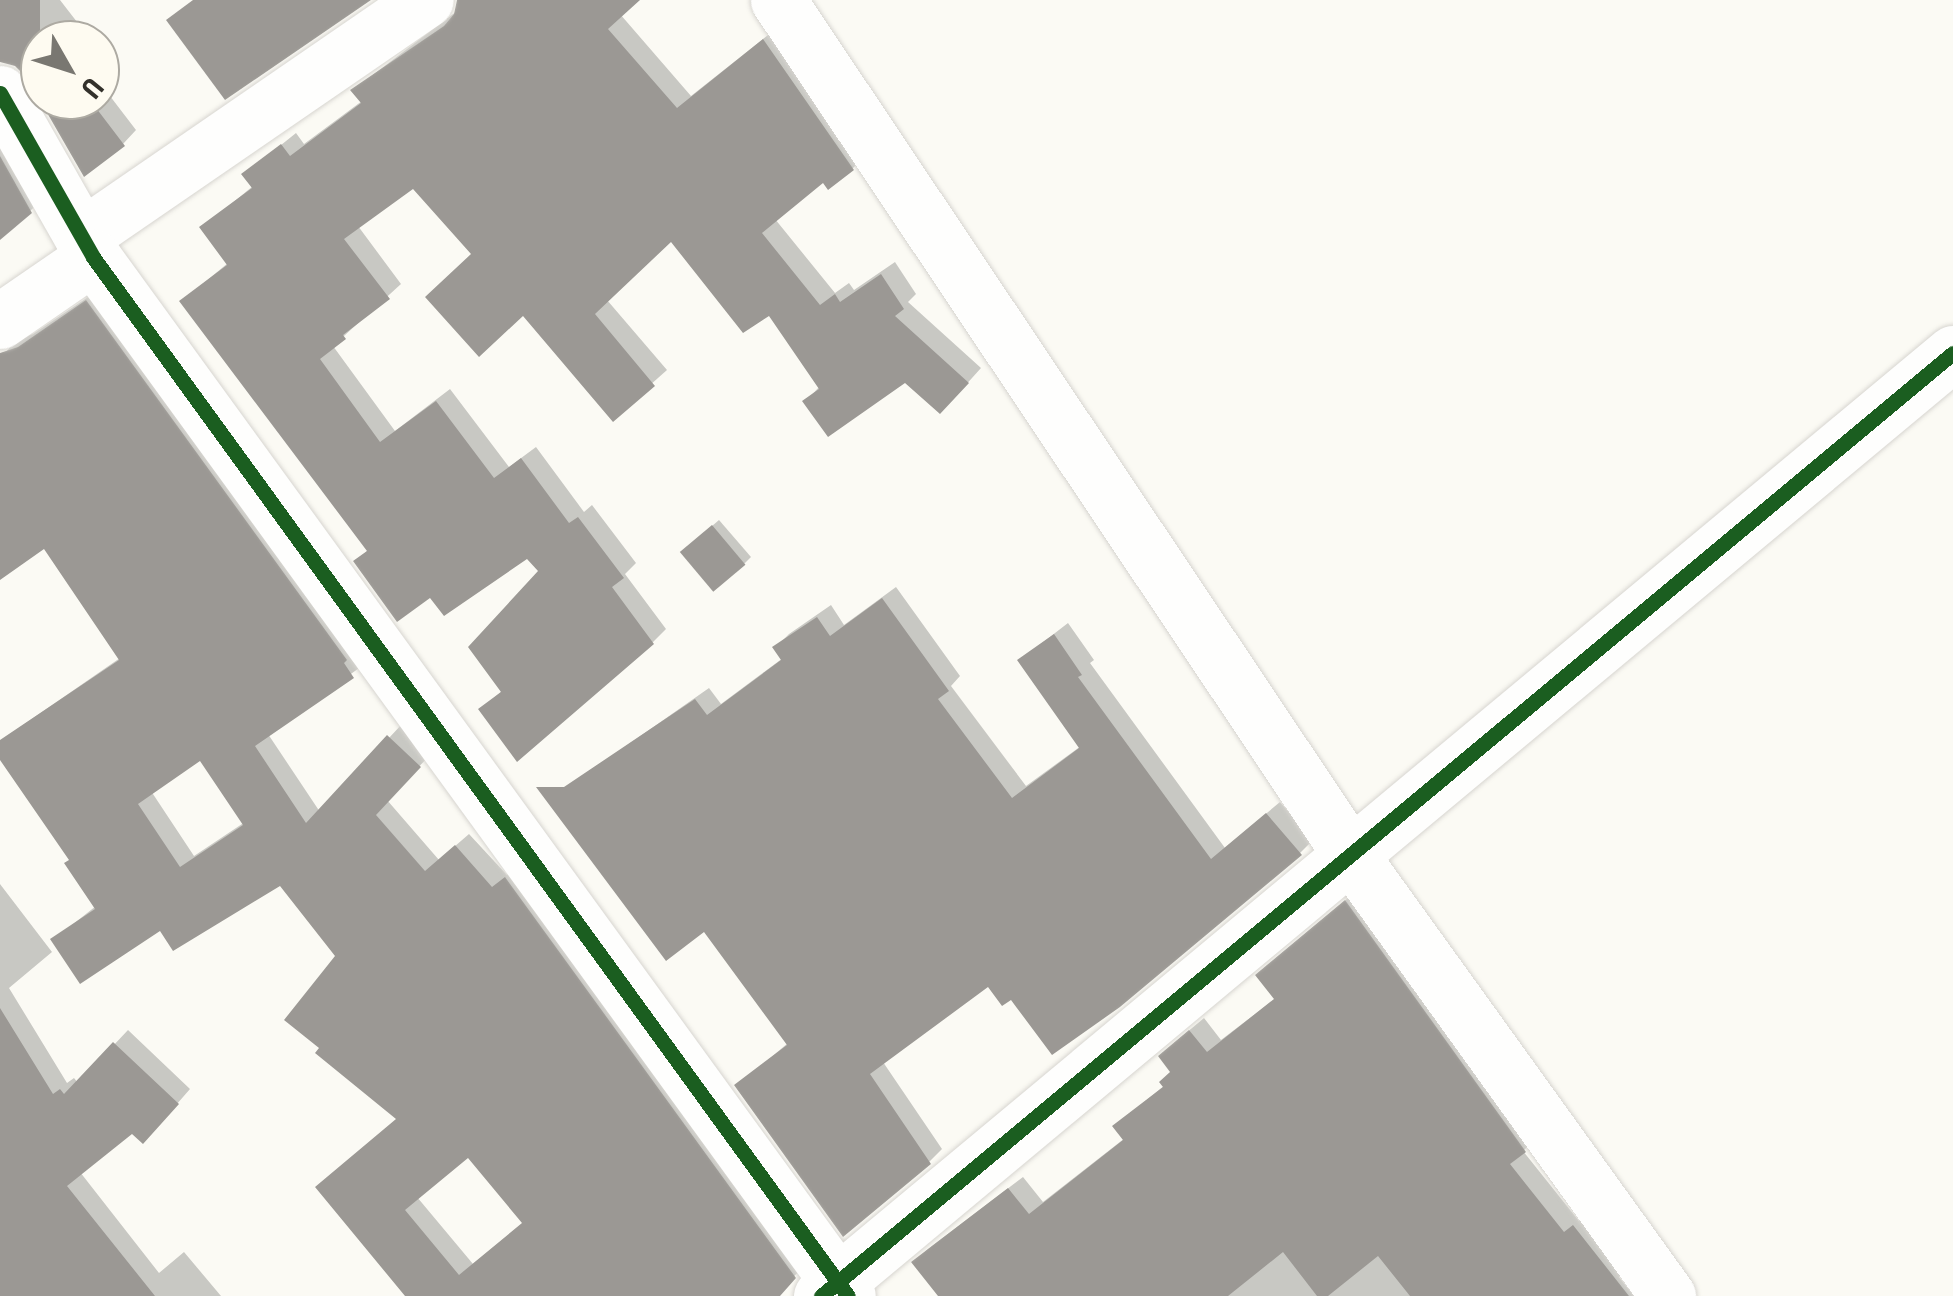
<!DOCTYPE html>
<style>
body{margin:0}
#map{position:relative;width:1953px;height:1296px;overflow:hidden;background:#fbfaf4;font-family:"Roboto Condensed",sans-serif}
div>[style]{position:absolute}
[style*='--x']{left:calc(var(--x)*1px);top:calc(var(--y)*1px);width:calc(var(--w)*1px);rotate:calc(var(--a)*1deg)}
.shadow>*{inset:0;background:#0003}
.building>*{inset:0;background:#9b9894;transform-origin:0 0}
.roads{filter:drop-shadow(0 0 2px #d7d5d0) drop-shadow(0 0 2px #d7d5d0)}
.minor>*{height:55px;margin:-27.5px;padding:0 27.5px;transform-origin:27.5px;border-radius:27.5px;background:#fefefd}
.cycleway>*{height:15px;margin:-7.5px;padding:0 7.5px;transform-origin:7.5px;border-radius:7.5px;background:#1b5e20}
span{translate:-50% -50%;white-space:nowrap;text-align:center;line-height:1.15;-webkit-text-stroke:10px #fefbf1;paint-order:stroke}
.north{position:absolute;left:20px;top:20px;width:100px;height:100px;box-sizing:border-box;background:#fefbf1;border:2px solid #adaaa2;border-radius:50%;rotate:129deg;font-size:28px;font-weight:700;line-height:40px;text-align:center;color:#33312b}
.north::after{content:'';display:block;margin:auto;width:35px;height:45px;background:#797771;clip-path:polygon(50% 0,100% 100%,50% 72%,0 100%)}
</style>
<div id="map">
<div class="shadow">
<i style="clip-path:polygon(0 0,60px 0,91px 40px,40px 40px,40px 97px,0 28px)"></i>
<i style="clip-path:polygon(459px 0,633px 0,620px 14px,691px 96px,777px 28px,866px 155px,853px 168px,823px 180px,775px 219px,835px 293px,849px 283px,854px 290px,895px 262px,916px 294px,908px 302px,981px 368px,954px 398px,905px 380px,806px 401px,820px 386px,769px 312px,671px 238px,607px 300px,667px 370px,613px 418px,413px 185px,358px 226px,401px 284px,333px 346px,395px 431px,450px 389px,509px 467px,536px 447px,584px 512px,592px 505px,636px 563px,625px 574px,666px 629px,653px 642px,481px 709px,503px 690px,541px 572px,528px 555px,431px 594px,356px 562px,369px 549px,182px 301px,228px 263px,202px 228px,253px 186px,245px 174px,296px 133px,304px 144px,362px 101px,353px 90px,457px 11px)"></i>
<i style="clip-path:polygon(100px 52px,108px 62px,100px 70px)"></i>
<i style="clip-path:polygon(100px 83px,136px 130px,123px 144px,42px 100px,100px 100px)"></i>
<i style="clip-path:polygon(0 128px,44px 198px,30px 211px,0 208px)"></i>
<i style="clip-path:polygon(evenodd,100px 289px,366px 663px,268px 734px,320px 812px,402px 724px,432px 753px,387px 800px,439px 860px,469px 834px,507px 875px,519px 866px,808px 1263px,773px 1296px,426px 1296px,399px 1285px,399px 1118px,339px 956px,280px 883px,161px 928px,53px 940px,96px 906px,71px 859px,0 756px,0 741px,120px 658px,44px 546px,0 575px,0 358px,17px 340px,33px 334px,100px 289px,201px 757px,245px 822px,194px 856px,151px 791px,201px 757px,100px 289px,469px 1154px,524px 1222px,473px 1264px,417px 1197px,469px 1154px)"></i>
<i style="clip-path:polygon(719px 520px,751px 557px,744px 564px,690px 545px)"></i>
<i style="clip-path:polygon(896px 587px,960px 676px,951px 686px,1026px 786px,1081px 746px,1020px 660px,1068px 623px,1094px 660px,1090px 663px,1225px 848px,1280px 802px,1313px 840px,1300px 853px,1011px 996px,989px 984px,883px 1062px,942px 1149px,929px 1162px,737px 1086px,788px 1043px,704px 929px,549px 800px,709px 688px,721px 704px,783px 658px,776px 647px,789px 634px,831px 605px,844px 625px)"></i>
<i style="clip-path:polygon(0 884px,52px 952px,9px 988px,67px 1083px,74px 1078px,78px 1083px,128px 1030px,190px 1089px,156px 1128px,132px 1131px,80px 1172px,159px 1273px,184px 1252px,221px 1296px,13px 1296px,0 1280px)"></i>
<i style="clip-path:polygon(1359px 889px,1538px 1137px,1523px 1151px,1579px 1221px,1587px 1214px,1629px 1267px,1619px 1277px,1634px 1296px,941px 1296px,914px 1262px,928px 1249px,1023px 1177px,1043px 1202px,1125px 1138px,1115px 1126px,1165px 1085px,1173px 1071px,1174px 1043px,1204px 1018px,1221px 1040px,1276px 998px,1271px 962px)"></i>
</div>
<div class="building">
<i style="clip-path:polygon(0 0,40px 0,40px 100px,90px 100px,125px 146px,84px 177px,27px 78px,15px 66px,0 62px)"></i>
<i style="clip-path:polygon(193px 0,371px 0,225px 100px,166px 20px)"></i>
<i style="clip-path:polygon(457px 0,640px 0,608px 29px,677px 108px,763px 39px,854px 170px,828px 190px,823px 183px,762px 233px,820px 305px,835px 294px,840px 302px,881px 274px,904px 309px,895px 316px,969px 383px,940px 414px,905px 383px,828px 437px,802px 401px,819px 389px,769px 316px,743px 333px,671px 242px,595px 314px,655px 386px,613px 422px,523px 316px,479px 357px,425px 297px,471px 254px,413px 189px,344px 239px,390px 299px,343px 335px,346px 339px,320px 359px,380px 442px,436px 401px,494px 478px,521px 458px,569px 523px,578px 517px,624px 578px,612px 587px,654px 644px,517px 762px,478px 709px,501px 692px,468px 647px,538px 571px,527px 559px,444px 616px,430px 598px,397px 622px,353px 561px,367px 551px,179px 301px,227px 265px,199px 227px,252px 188px,241px 174px,281px 144px,290px 156px,361px 103px,350px 90px,444px 26px,454px 14px)"></i>
<i style="clip-path:polygon(0 156px,32px 213px,0 240px)"></i>
<i style="clip-path:polygon(evenodd,86px 300px,347px 660px,344px 663px,354px 678px,255px 746px,306px 823px,387px 735px,421px 767px,376px 815px,425px 871px,455px 845px,492px 887px,505px 877px,796px 1278px,780px 1296px,405px 1296px,315px 1187px,396px 1119px,315px 1053px,319px 1048px,284px 1020px,335px 956px,280px 886px,173px 951px,160px 931px,80px 984px,50px 939px,95px 909px,64px 863px,69px 860px,0 760px,0 740px,119px 660px,44px 549px,0 580px,0 353px,18px 347px,86px 300px,200px 761px,243px 825px,180px 867px,138px 804px,200px 761px,86px 300px,468px 1158px,522px 1223px,459px 1275px,405px 1210px,468px 1158px)"></i>
<i style="left:712px;top:525px;width:52px;height:42px;rotate:50deg"></i>
<i style="clip-path:polygon(882px 598px,949px 691px,938px 699px,1012px 798px,1079px 748px,1017px 660px,1054px 634px,1082px 675px,1078px 677px,1211px 859px,1266px 813px,1302px 855px,1120px 1007px,1052px 1055px,1011px 1000px,1002px 1006px,988px 987px,870px 1074px,931px 1164px,843px 1237px,734px 1085px,787px 1045px,704px 932px,666px 961px,536px 787px,564px 787px,695px 699px,707px 715px,781px 660px,772px 647px,817px 617px,830px 636px)"></i>
<i style="clip-path:polygon(1345px 900px,1526px 1152px,1510px 1164px,1564px 1232px,1573px 1225px,1629px 1296px,1410px 1296px,1378px 1256px,1328px 1296px,1317px 1296px,1283px 1252px,1228px 1296px,938px 1296px,911px 1262px,1008px 1188px,1029px 1214px,1123px 1140px,1112px 1126px,1163px 1087px,1159px 1082px,1170px 1072px,1158px 1056px,1189px 1030px,1207px 1052px,1274px 999px,1255px 975px)"></i>
<i style="clip-path:polygon(0 1008px,53px 1094px,60px 1089px,64px 1094px,113px 1042px,179px 1104px,143px 1144px,132px 1134px,67px 1186px,155px 1296px,0 1296px)"></i>
</div>
<div class="roads">
<div class="minor">
<i style="--x:778;--y:0;--w:1031;--a:56.19"></i>
<i style="--x:1352;--y:857;--w:541;--a:54.25"></i>
<i style="--x:0;--y:93;--w:189;--a:60.4"></i>
<i style="--x:93;--y:257;--w:1284;--a:54"></i>
<i style="--x:82;--y:236;--w:417;--a:-34.5"></i>
<i style="--x:0;--y:321;--w:113;--a:-34.5"></i>
<i style="--x:821;--y:1296;--w:1473;--a:-39.8"></i>
</div>
</div>
<div class="cycleway">
<i style="--x:0;--y:93;--w:189;--a:60.4"></i>
<i style="--x:93;--y:257;--w:1284;--a:54"></i>
<i style="--x:821;--y:1296;--w:1473;--a:-39.8"></i>
</div>
<div class="north">U</div>
</div>
